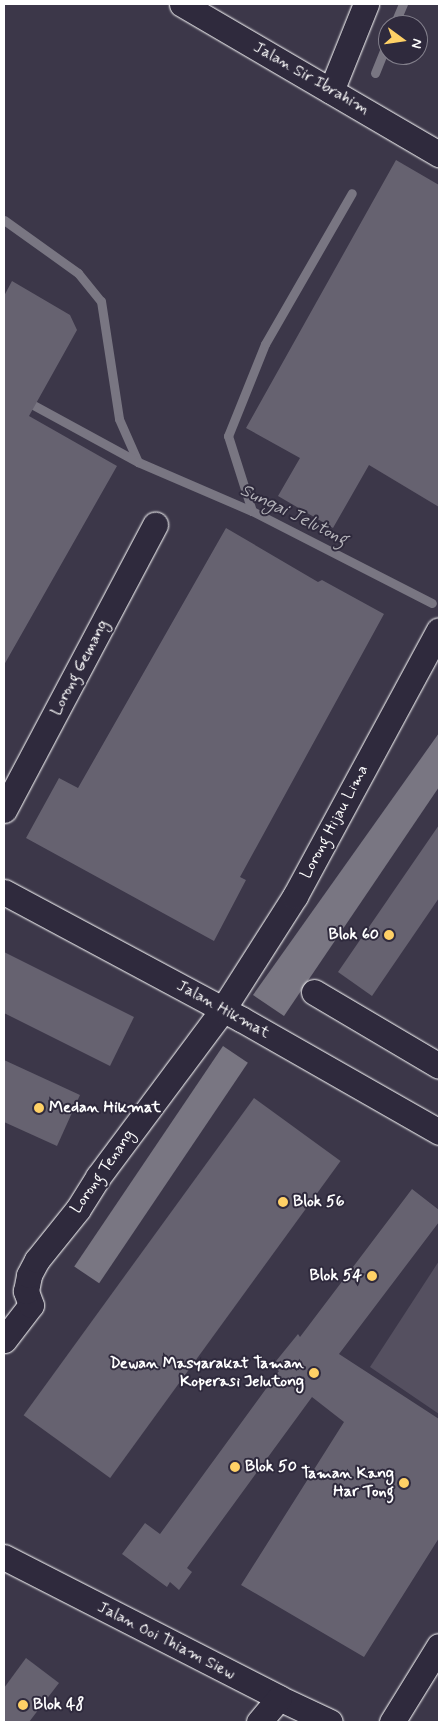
<!DOCTYPE html>
<style>
body{margin:0}
#map{position:relative;width:443px;height:1726px;overflow:hidden;background:#3c3749;font-family:Mynerve,sans-serif}
div>[style]{position:absolute}
[style*='--x']{left:calc(var(--x)*1px);top:calc(var(--y)*1px);width:calc(var(--w)*1px);rotate:calc(var(--a)*1deg)}
.green>*{inset:0;background:#555060}
.water>*{inset:0;background:#797682;transform-origin:0 0}
.stream>*{height:9px;margin:-4.5px;padding:0 4.5px;transform-origin:4.5px;border-radius:4.5px;background:#797682}
.building>*{inset:0;background:#666270;transform-origin:0 0}
.roads{filter:drop-shadow(0 0 1px #fff) drop-shadow(0 0 1px #fff)}
.minor>*{height:25px;margin:-12.5px;padding:0 12.5px;transform-origin:12.5px;border-radius:12.5px;background:#2f2a3d}
.dots>*{width:14px;height:14px;translate:-50% -50%;box-sizing:border-box;border:2px solid #2f2a3d;border-radius:50%}
span{translate:-50% -50%;white-space:nowrap;text-align:center;line-height:1.15;-webkit-text-stroke:4px #2f2a3d;paint-order:stroke}
.street-label{font-size:16px;color:#fff}
.poi-label{font-size:16px;color:#fff;font-weight:700}
.right{translate:-100% -50%;text-align:right}
.left{translate:0 -50%;text-align:left}
.water-label{font-size:18px;color:#b5b4ba;font-style:italic}
.frame{position:absolute;inset:0;border:5px solid #fff;pointer-events:none}
.north{position:absolute;left:378px;top:15px;width:50px;height:50px;box-sizing:border-box;background:#2f2a3d;border:1px solid #827f8b;border-radius:50%;rotate:104deg;font-size:14px;font-weight:700;line-height:20px;text-align:center;color:#fff}
.north::after{content:'';display:block;margin:auto;width:18px;height:22px;background:#ffd166;clip-path:polygon(50% 0,100% 100%,50% 72%,0 100%)}
</style>
<div id="map">
<div class="green">
<i style="clip-path:polygon(439px 1261px,439px 1414px,370px 1367px)"></i>
</div>
<div class="water">
<i style="clip-path:polygon(439px 733px,439px 787px,284px 1016px,253px 995px)"></i>
<i style="left:223px;top:1046px;width:30px;height:266px;rotate:34deg"></i>
</div>
<div class="stream">
<i style="--x:394;--y:25;--w:23;--a:-67"></i>
<i style="--x:375;--y:73;--w:35;--a:-68"></i>
<i style="--x:4;--y:220;--w:91;--a:35.6"></i>
<i style="--x:78;--y:273;--w:36;--a:51"></i>
<i style="--x:101;--y:301;--w:119;--a:81.3"></i>
<i style="--x:119;--y:419;--w:47;--a:66.2"></i>
<i style="--x:26;--y:401;--w:128;--a:28.6"></i>
<i style="--x:138;--y:462;--w:124;--a:23.3"></i>
<i style="--x:252;--y:511;--w:202;--a:27.1"></i>
<i style="--x:252;--y:511;--w:79;--a:-107.7"></i>
<i style="--x:228;--y:436;--w:99;--a:-68.1"></i>
<i style="--x:265;--y:344;--w:174;--a:-60.1"></i>
</div>
<div class="building">
<i style="clip-path:polygon(396px 160px,439px 185px,439px 507px,369px 465px,333px 528px,278px 496px,300px 458px,246px 428px)"></i>
<i style="clip-path:polygon(12px 281px,70px 315px,77px 330px,29px 416px,117px 466px,4px 665px,4px 296px)"></i>
<i style="clip-path:polygon(226px 528px,318px 582px,322px 580px,384px 614px,240px 877px,246px 880px,214px 941px,26px 838px,59px 778px,78px 788px)"></i>
<i style="clip-path:polygon(439px 825px,439px 898px,372px 996px,338px 972px)"></i>
<i style="clip-path:polygon(4px 952px,134px 1017px,110px 1066px,4px 1013px)"></i>
<i style="clip-path:polygon(4px 1060px,80px 1095px,57px 1146px,4px 1122px)"></i>
<i style="left:254px;top:1098px;width:107px;height:392px;rotate:36deg"></i>
<i style="clip-path:polygon(412px 1189px,439px 1210px,439px 1222px,339px 1354px,439px 1419px,439px 1538px,364px 1657px,241px 1585px,344px 1422px,312px 1397px,187px 1568px,192px 1572px,179px 1590px,170px 1582px,167px 1587px,122px 1554px,145px 1523px,160px 1534px,279px 1371px,272px 1366px,298px 1334px,300px 1337px)"></i>
<i style="clip-path:polygon(26px 1658px,59px 1683px,29px 1722px,4px 1722px,4px 1688px)"></i>
</div>
<div class="roads">
<div class="minor">
<i style="--x:182;--y:4;--w:298;--a:30.3"></i>
<i style="--x:331;--y:91;--w:94;--a:-68.1"></i>
<i style="--x:4;--y:810;--w:323;--a:-62.1"></i>
<i style="--x:4;--y:892;--w:269;--a:28.2"></i>
<i style="--x:241;--y:1019;--w:228;--a:29.7"></i>
<i style="--x:314;--y:992;--w:145;--a:30.6"></i>
<i style="--x:4;--y:1340;--w:44;--a:-52.4"></i>
<i style="--x:31;--y:1305;--w:15;--a:-110"></i>
<i style="--x:26;--y:1291;--w:16;--a:-79"></i>
<i style="--x:29;--y:1275;--w:17;--a:-62"></i>
<i style="--x:37;--y:1260;--w:65;--a:-51.2"></i>
<i style="--x:78;--y:1209;--w:38;--a:-58"></i>
<i style="--x:98;--y:1177;--w:209;--a:-53.3"></i>
<i style="--x:223;--y:1009;--w:134;--a:-57.5"></i>
<i style="--x:295;--y:896;--w:302;--a:-61.6"></i>
<i style="--x:4;--y:1557;--w:309;--a:27.1"></i>
<i style="--x:279;--y:1698;--w:56;--a:25.2"></i>
<i style="--x:259;--y:1722;--w:31;--a:-50"></i>
<i style="--x:392;--y:1722;--w:89;--a:-58.3"></i>
</div>
</div>
<div class="dots">
<i style="left:389px;top:935px;background:#ffd166"></i>
<i style="left:39px;top:1108px;background:#ffd166"></i>
<i style="left:283px;top:1202px;background:#ffd166"></i>
<i style="left:372px;top:1276px;background:#ffd166"></i>
<i style="left:314px;top:1373px;background:#ffd166"></i>
<i style="left:235px;top:1467px;background:#ffd166"></i>
<i style="left:404px;top:1483px;background:#ffd166"></i>
<i style="left:23px;top:1705px;background:#ffd166"></i>
</div>
<div class="street-label">
<span style="left:311px;top:79px;rotate:30deg">Jalan Sir Ibrahim</span>
<span style="left:80px;top:668px;rotate:-62deg">Lorong Gemang</span>
<span style="left:335px;top:822px;rotate:-62deg">Lorong Hijau Lima</span>
<span style="left:223px;top:1010px;rotate:29deg">Jalan Hikmat</span>
<span style="left:103px;top:1172px;rotate:-55deg">Lorong Tenang</span>
<span style="left:166px;top:1641px;rotate:27deg">Jalan Ooi Thiam Siew</span>
</div>
<div class="poi-label">
<span class="right" style="left:379px;top:935px">Blok 60</span>
<span class="left" style="left:49px;top:1108px">Medan Hikmat</span>
<span class="left" style="left:293px;top:1202px">Blok 56</span>
<span class="right" style="left:362px;top:1276px">Blok 54</span>
<span class="right" style="left:304px;top:1373px">Dewan Masyarakat Taman<br>Koperasi Jelutong</span>
<span class="left" style="left:245px;top:1467px">Blok 50</span>
<span class="right" style="left:394px;top:1483px">Taman Kang<br>Har Tong</span>
<span class="left" style="left:33px;top:1705px">Blok 48</span>
</div>
<div class="water-label">
<span style="left:294px;top:515px;rotate:26deg">Sungai Jelutong</span>
</div>
<div class="frame"></div>
<div class="north">N</div>
</div>
